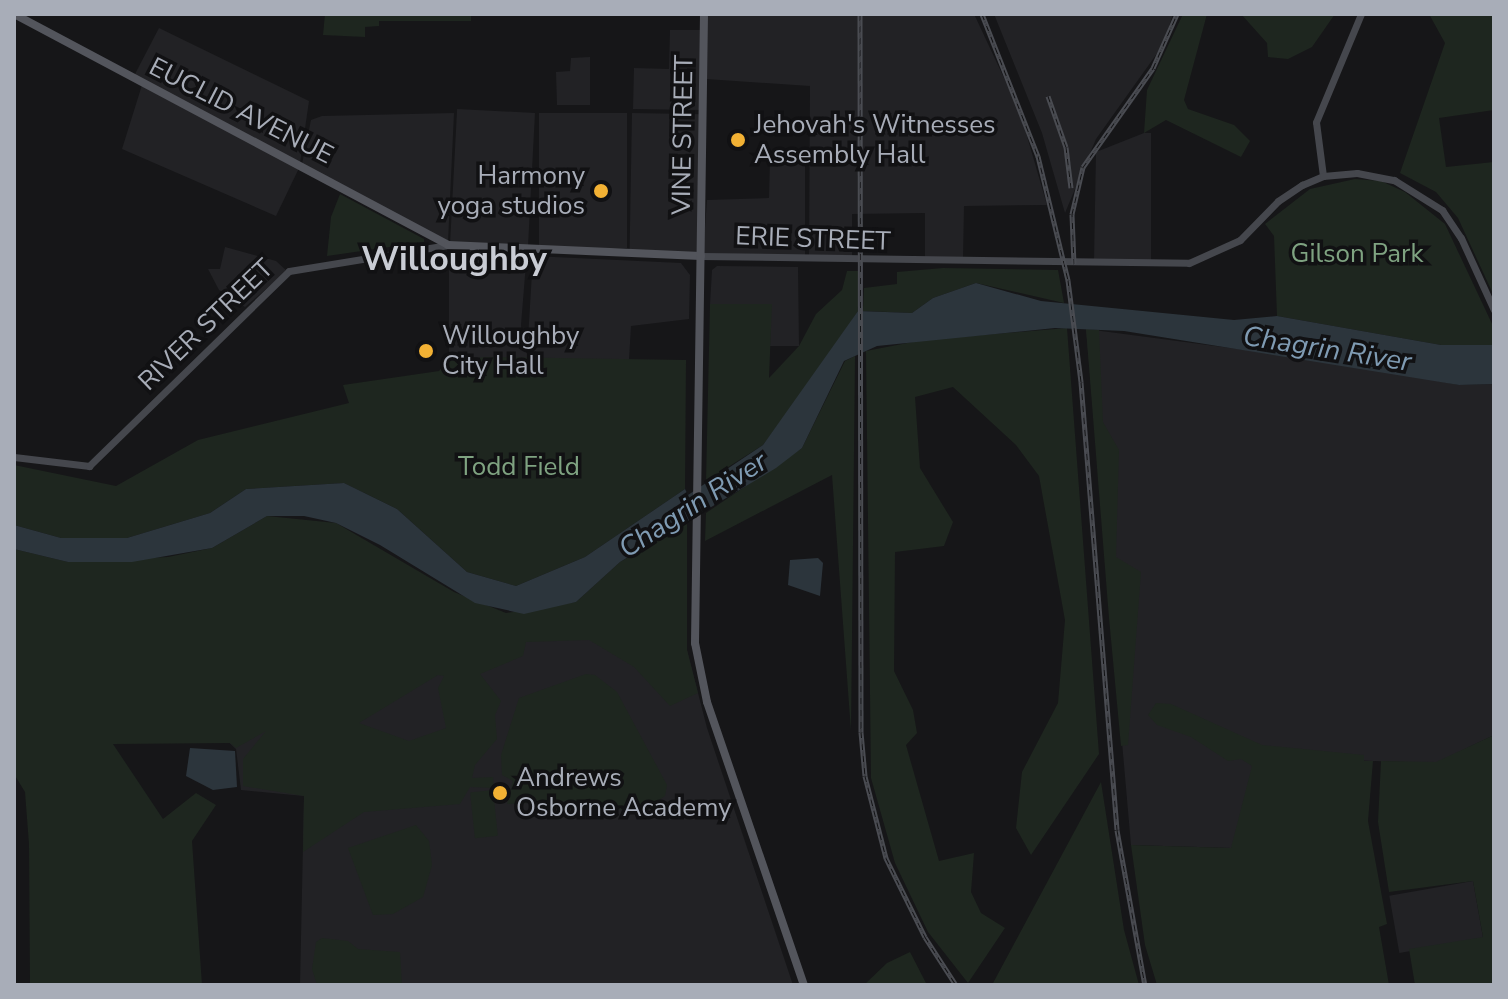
<!DOCTYPE html>
<style>
body{margin:0}
#map{position:relative;width:1508px;height:999px;overflow:hidden;background:#161618;font-family:"Nunito Sans",sans-serif}
div>[style]{position:absolute}
[style*='--x']{left:calc(var(--x)*1px);top:calc(var(--y)*1px);width:calc(var(--w)*1px);rotate:calc(var(--a)*1deg)}
.built>*{inset:0;background:#222225;transform-origin:0 0}
.green>*{inset:0;background:#1e261f;transform-origin:0 0}
.water>*{inset:0;background:#2c353c}
.secondary>*{height:7px;margin:-3.5px;padding:0 3.5px;transform-origin:3.5px;border-radius:3.5px;background:#45474d}
.primary>*{height:8px;margin:-4px;padding:0 4px;transform-origin:4px;border-radius:4px;background:#53555c}
.rail>*{height:5px;margin-top:-2.5px;transform-origin:0;background:repeating-linear-gradient(90deg,#111113 0 6px,#4a4c52 0 12px);box-sizing:border-box;border-block:2px solid #4a4c52}
.dots>*{width:22px;height:22px;translate:-50% -50%;box-sizing:border-box;border:4px solid #111113;border-radius:50%}
span{translate:-50% -50%;white-space:nowrap;text-align:center;line-height:1.15;-webkit-text-stroke:7px #111113;paint-order:stroke}
.street-label{font-size:26px;color:#a8adb8}
.poi-label{font-size:26px;color:#a8adb8}
.left{translate:0 -50%;text-align:left}
.right{translate:-100% -50%;text-align:right}
.park-label{font-size:26px;color:#7fa381}
.water-label{font-size:28px;color:#7f9bb3;font-style:italic}
.district-label{font-size:34px;color:#c9ccd4;font-weight:700}
.frame{position:absolute;inset:0;border:16px solid #a8adb8;pointer-events:none}
</style>
<div id="map">
<div class="built">
<i style="clip-path:polygon(706px 14px,974px 14px,1020px 112px,1047px 205px,964px 206px,963px 260px,925px 260px,925px 213px,852px 214px,852px 259px,809px 257px,810px 86px,706px 79px)"></i>
<i style="clip-path:polygon(994px 14px,1173px 14px,1163px 45px,1096px 139px,1065px 213px,1042px 133px)"></i>
<i style="clip-path:polygon(159px 28px,309px 101px,300px 163px,134px 76px)"></i>
<i style="clip-path:polygon(670px 30px,701px 30px,702px 110px,633px 109px,634px 68px,669px 69px)"></i>
<i style="clip-path:polygon(590px 57px,590px 105px,557px 105px,556px 72px,570px 71px,571px 58px)"></i>
<i style="clip-path:polygon(142px 85px,300px 166px,276px 216px,122px 149px)"></i>
<i style="clip-path:polygon(454px 113px,448px 242px,302px 164px,311px 120px,322px 116px)"></i>
<i style="left:535px;top:113px;width:135px;height:78px;rotate:93deg"></i>
<i style="left:539px;top:113px;width:88px;height:135px"></i>
<i style="left:632px;top:113px;width:69px;height:138px;rotate:1deg"></i>
<i style="clip-path:polygon(1144px 133px,1151px 133px,1151px 263px,1094px 262px,1096px 152px)"></i>
<i style="clip-path:polygon(770px 159px,805px 159px,805px 257px,703px 254px,707px 200px,769px 198px)"></i>
<i style="clip-path:polygon(225px 247px,276px 261px,287px 271px,245px 307px,219px 290px,208px 269px,220px 269px)"></i>
<i style="clip-path:polygon(449px 247px,527px 251px,521px 325px,523px 348px,531px 359px,449px 361px)"></i>
<i style="clip-path:polygon(533px 256px,681px 263px,690px 275px,689px 319px,631px 326px,629px 360px,538px 360px,528px 339px)"></i>
<i style="clip-path:polygon(717px 266px,798px 267px,799px 346px,770px 346px,771px 304px,710px 304px,712px 270px)"></i>
<i style="clip-path:polygon(1086px 329px,1344px 363px,1459px 385px,1494px 384px,1494px 735px,1436px 763px,1343px 760px,1231px 848px,1131px 845px)"></i>
<i style="clip-path:polygon(685px 607px,687px 650px,707px 728px,793px 985px,300px 985px,304px 796px,241px 790px,236px 749px,221px 735px,308px 687px)"></i>
<i style="left:1473px;top:881px;width:58px;height:85px;rotate:80deg"></i>
</div>
<div class="green">
<i style="clip-path:polygon(325px 14px,471px 14px,471px 21px,379px 21px,379px 26px,365px 27px,365px 37px,323px 35px)"></i>
<i style="clip-path:polygon(1183px 14px,1207px 14px,1184px 100px,1188px 109px,1234px 125px,1250px 141px,1241px 157px,1166px 120px,1144px 133px,1147px 90px)"></i>
<i style="clip-path:polygon(1241px 14px,1335px 14px,1312px 47px,1288px 59px,1268px 57px,1267px 43px)"></i>
<i style="clip-path:polygon(1429px 14px,1494px 14px,1494px 110px,1439px 118px,1446px 167px,1494px 162px,1494px 296px,1458px 218px,1436px 192px,1400px 173px,1445px 43px)"></i>
<i style="clip-path:polygon(1355px 179px,1381px 181px,1405px 192px,1445px 224px,1494px 328px,1494px 345px,1441px 345px,1277px 316px,1274px 236px,1265px 224px,1310px 189px)"></i>
<i style="clip-path:polygon(340px 194px,424px 239px,424px 242px,327px 256px,331px 217px)"></i>
<i style="clip-path:polygon(943px 268px,1058px 270px,1064px 303px,976px 283px,933px 298px,912px 313px,863px 311px,864px 288px,897px 284px,897px 272px)"></i>
<i style="clip-path:polygon(847px 271px,858px 271px,858px 311px,826px 360px,763px 445px,706px 481px,710px 304px,772px 304px,769px 378px,799px 346px,816px 314px,842px 290px)"></i>
<i style="clip-path:polygon(1067px 328px,1099px 754px,1031px 855px,1016px 828px,1022px 772px,1058px 703px,1065px 620px,1039px 476px,1016px 445px,953px 387px,915px 397px,920px 468px,953px 522px,944px 546px,895px 552px,894px 671px,913px 710px,917px 733px,906px 745px,939px 861px,974px 853px,971px 892px,981px 913px,1005px 928px,968px 983px,928px 932px,895px 863px,871px 778px,866px 351px,923px 340px)"></i>
<i style="clip-path:polygon(1086px 329px,1099px 330px,1103px 422px,1119px 450px,1116px 557px,1141px 572px,1128px 745px,1121px 746px,1109px 618px)"></i>
<i style="clip-path:polygon(855px 356px,851px 731px,832px 475px,705px 541px,706px 513px,802px 448px,845px 361px)"></i>
<i style="clip-path:polygon(486px 357px,686px 360px,685px 489px,585px 557px,516px 586px,467px 572px,397px 509px,344px 483px,246px 489px,210px 513px,127px 538px,61px 538px,14px 525px,14px 465px,116px 486px,198px 440px,349px 403px,343px 385px,439px 371px,448px 361px)"></i>
<i style="clip-path:polygon(evenodd,267px 516px,336px 523px,454px 592px,506px 613px,576px 602px,620px 562px,687px 524px,687px 650px,698px 693px,670px 706px,634px 667px,589px 640px,526px 642px,523px 656px,480px 674px,501px 701px,495px 715px,497px 739px,475px 765px,472px 778px,493px 777px,494px 788px,470px 787px,460px 804px,364px 812px,303px 852px,304px 796px,243px 786px,243px 759px,266px 731px,236px 748px,230px 743px,113px 744px,163px 819px,196px 793px,216px 805px,192px 841px,202px 985px,30px 985px,29px 844px,25px 792px,14px 774px,14px 549px,68px 562px,168px 557px,212px 548px,267px 516px,438px 675px,444px 676px,438px 688px,446px 728px,409px 741px,359px 723px,438px 675px)"></i>
<i style="clip-path:polygon(586px 674px,595px 675px,617px 692px,667px 785px,665px 796px,645px 809px,623px 810px,569px 801px,507px 804px,513px 781px,502px 775px,501px 755px,519px 698px)"></i>
<i style="clip-path:polygon(1156px 703px,1171px 704px,1262px 745px,1364px 755px,1364px 761px,1373px 761px,1368px 821px,1387px 924px,1379px 927px,1389px 985px,1157px 985px,1145px 945px,1131px 845px,1231px 848px,1252px 766px,1241px 759px,1228px 761px,1191px 737px,1157px 725px,1148px 715px)"></i>
<i style="clip-path:polygon(1494px 735px,1494px 985px,1415px 985px,1409px 949px,1483px 937px,1473px 881px,1389px 892px,1378px 822px,1381px 761px,1436px 762px)"></i>
<i style="clip-path:polygon(1101px 782px,1124px 930px,1139px 985px,992px 985px)"></i>
<i style="left:493px;top:790px;width:46px;height:23px;rotate:84deg"></i>
<i style="clip-path:polygon(416px 825px,429px 841px,432px 865px,423px 897px,393px 914px,373px 915px,348px 848px)"></i>
<i style="clip-path:polygon(322px 938px,348px 941px,358px 949px,400px 952px,402px 985px,317px 985px,312px 969px,316px 942px)"></i>
<i style="clip-path:polygon(910px 952px,927px 985px,864px 985px,887px 963px)"></i>
</div>
<div class="water">
<i style="clip-path:polygon(976px 283px,1041px 301px,1234px 320px,1277px 316px,1441px 345px,1494px 345px,1494px 384px,1459px 385px,1124px 331px,1055px 328px,877px 346px,844px 361px,802px 448px,776px 468px,620px 562px,576px 602px,524px 614px,475px 603px,380px 545px,336px 523px,304px 516px,267px 516px,212px 548px,132px 562px,68px 562px,14px 549px,14px 525px,61px 538px,127px 538px,210px 513px,246px 489px,344px 483px,397px 509px,467px 572px,516px 586px,585px 557px,685px 489px,688px 495px,763px 445px,858px 311px,912px 313px,933px 298px)"></i>
<i style="clip-path:polygon(818px 558px,823px 563px,820px 596px,788px 585px,790px 560px)"></i>
<i style="clip-path:polygon(190px 748px,235px 751px,237px 787px,213px 790px,186px 776px)"></i>
</div>
<div class="secondary">
<i style="--x:1323;--y:176;--w:54;--a:-97.4"></i>
<i style="--x:1316;--y:122;--w:117;--a:-67.4"></i>
<i style="--x:701;--y:256;--w:488;--a:0.8"></i>
<i style="--x:1189;--y:263;--w:56;--a:-24.3"></i>
<i style="--x:1240;--y:240;--w:54;--a:-45.7"></i>
<i style="--x:1278;--y:201;--w:29;--a:-34"></i>
<i style="--x:1302;--y:185;--w:23;--a:-23"></i>
<i style="--x:1323;--y:176;--w:34;--a:-5"></i>
<i style="--x:1357;--y:173;--w:38;--a:11"></i>
<i style="--x:1394;--y:180;--w:57;--a:32"></i>
<i style="--x:1442;--y:210;--w:34;--a:56"></i>
<i style="--x:1461;--y:238;--w:79;--a:65.4"></i>
<i style="--x:14;--y:457;--w:76;--a:6.8"></i>
<i style="--x:89;--y:466;--w:279;--a:-44.3"></i>
<i style="--x:289;--y:271;--w:161;--a:-9.3"></i>
</div>
<div class="primary">
<i style="--x:14;--y:14;--w:492;--a:28"></i>
<i style="--x:448;--y:245;--w:253;--a:2.5"></i>
<i style="--x:704;--y:14;--w:629;--a:90.82"></i>
<i style="--x:695;--y:643;--w:60;--a:78.5"></i>
<i style="--x:707;--y:702;--w:299;--a:71.1"></i>
</div>
<div class="rail">
<i style="--x:860;--y:14;--w:718;--a:89.92"></i>
<i style="--x:861;--y:732;--w:44;--a:84.8"></i>
<i style="--x:865;--y:776;--w:85;--a:75.6"></i>
<i style="--x:886;--y:858;--w:88;--a:63.7"></i>
<i style="--x:925;--y:937;--w:57;--a:57.1"></i>
<i style="--x:982;--y:14;--w:153;--a:68.5"></i>
<i style="--x:1038;--y:156;--w:128;--a:76.4"></i>
<i style="--x:1068;--y:280;--w:103;--a:82.7"></i>
<i style="--x:1081;--y:382;--w:449;--a:85.4"></i>
<i style="--x:1117;--y:830;--w:158;--a:79.8"></i>
<i style="--x:1048;--y:96;--w:54;--a:70.6"></i>
<i style="--x:1066;--y:147;--w:41;--a:83"></i>
<i style="--x:1074;--y:264;--w:50;--a:-92.3"></i>
<i style="--x:1072;--y:214;--w:48;--a:-76.8"></i>
<i style="--x:1083;--y:167;--w:121;--a:-54.7"></i>
<i style="--x:1153;--y:68;--w:59;--a:-66"></i>
</div>
<div class="dots">
<i style="left:738px;top:140px;background:#f2b134"></i>
<i style="left:601px;top:191px;background:#f2b134"></i>
<i style="left:426px;top:351px;background:#f2b134"></i>
<i style="left:500px;top:793px;background:#f2b134"></i>
</div>
<div class="street-label">
<span style="left:241px;top:111px;rotate:27deg">EUCLID AVENUE</span>
<span style="left:683px;top:135px;rotate:-89deg">VINE STREET</span>
<span style="left:813px;top:239px;rotate:2deg">ERIE STREET</span>
<span style="left:206px;top:325px;rotate:-44deg">RIVER STREET</span>
</div>
<div class="poi-label">
<span class="left" style="left:754px;top:140px">Jehovah's Witnesses<br>Assembly Hall</span>
<span class="right" style="left:585px;top:191px">Harmony<br>yoga studios</span>
<span class="left" style="left:442px;top:351px">Willoughby<br>City Hall</span>
<span class="left" style="left:516px;top:793px">Andrews<br>Osborne Academy</span>
</div>
<div class="park-label">
<span style="left:1357px;top:254px">Gilson Park</span>
<span style="left:519px;top:467px">Todd Field</span>
</div>
<div class="water-label">
<span style="left:1327px;top:349px;rotate:9deg">Chagrin River</span>
<span style="left:693px;top:505px;rotate:-33deg">Chagrin River</span>
</div>
<div class="district-label">
<span style="left:454px;top:260px">Willoughby</span>
</div>
<div class="frame"></div>
</div>
